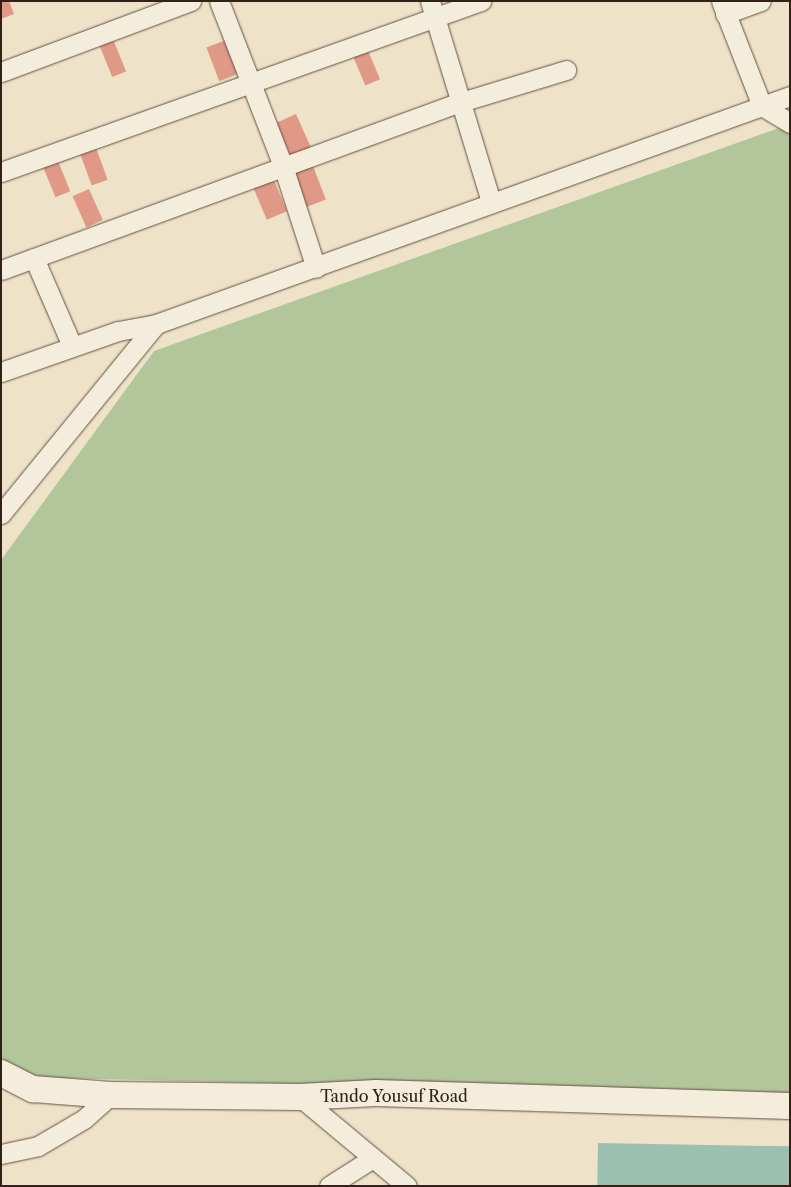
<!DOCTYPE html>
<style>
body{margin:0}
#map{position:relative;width:791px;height:1187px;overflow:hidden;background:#eee3c9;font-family:"Libre Caslon Text",serif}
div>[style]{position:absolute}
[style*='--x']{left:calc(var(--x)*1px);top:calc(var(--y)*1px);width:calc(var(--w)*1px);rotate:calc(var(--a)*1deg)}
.green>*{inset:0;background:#b3c59b}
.water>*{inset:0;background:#9bbfb0;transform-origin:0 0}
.building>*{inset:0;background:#e19987;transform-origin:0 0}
.roads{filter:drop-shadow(0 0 1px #625144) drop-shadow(0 0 1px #625144)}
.street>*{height:19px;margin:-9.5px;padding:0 9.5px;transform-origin:9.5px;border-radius:9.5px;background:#f4eddc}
.secondary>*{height:26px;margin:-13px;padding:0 13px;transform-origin:13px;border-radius:13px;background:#f4eddc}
span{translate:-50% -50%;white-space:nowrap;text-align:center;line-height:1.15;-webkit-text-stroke:4.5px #f4eddc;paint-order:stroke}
.street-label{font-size:16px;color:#332017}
.frame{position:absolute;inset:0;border:2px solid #332017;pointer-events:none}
</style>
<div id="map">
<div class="green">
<i style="clip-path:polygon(790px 124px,790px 1096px,18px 1077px,1px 1057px,1px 560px,154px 351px)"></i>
</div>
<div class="water">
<i style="left:598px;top:1143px;width:192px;height:44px;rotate:1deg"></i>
</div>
<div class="building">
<i style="clip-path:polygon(1px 1px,9px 1px,14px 14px,1px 19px)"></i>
<i style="left:113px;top:39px;width:35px;height:15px;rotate:68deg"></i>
<i style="left:226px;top:40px;width:36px;height:21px;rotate:69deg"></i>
<i style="left:366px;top:46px;width:36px;height:16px;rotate:67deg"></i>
<i style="left:296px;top:114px;width:37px;height:22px;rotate:66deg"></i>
<i style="left:95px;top:145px;width:37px;height:17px;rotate:70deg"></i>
<i style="left:56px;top:156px;width:38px;height:16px;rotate:68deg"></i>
<i style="left:313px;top:166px;width:36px;height:24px;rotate:69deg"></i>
<i style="left:273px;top:178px;width:36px;height:22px;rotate:67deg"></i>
<i style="left:89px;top:189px;width:34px;height:18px;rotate:66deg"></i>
</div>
<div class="roads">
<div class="street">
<i style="--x:219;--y:1;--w:177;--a:68.8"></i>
<i style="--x:283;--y:166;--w:107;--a:72.1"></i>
<i style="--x:430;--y:1;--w:210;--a:73.1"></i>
<i style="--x:721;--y:1;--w:113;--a:68.7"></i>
<i style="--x:762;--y:106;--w:33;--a:31"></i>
<i style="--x:725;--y:14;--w:38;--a:-20"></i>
<i style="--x:1;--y:72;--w:203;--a:-20.5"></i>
<i style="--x:1;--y:172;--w:510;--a:-19.61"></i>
<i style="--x:34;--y:258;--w:96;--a:66.6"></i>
<i style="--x:1;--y:270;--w:490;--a:-20.1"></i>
<i style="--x:461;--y:102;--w:110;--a:-16.9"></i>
<i style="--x:1;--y:372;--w:124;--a:-19.3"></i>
<i style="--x:118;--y:331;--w:39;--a:-10"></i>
<i style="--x:1;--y:514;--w:245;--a:-50.8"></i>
<i style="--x:156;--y:324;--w:674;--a:-19.78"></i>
<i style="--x:300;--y:1097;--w:139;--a:39.8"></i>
<i style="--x:1;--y:1154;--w:38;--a:-12"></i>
<i style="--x:38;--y:1146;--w:53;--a:-30.4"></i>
<i style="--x:84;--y:1119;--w:36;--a:-42"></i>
<i style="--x:329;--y:1186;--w:52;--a:-32.5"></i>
</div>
<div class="secondary">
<i style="--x:1;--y:1073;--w:36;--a:27"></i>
<i style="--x:33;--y:1089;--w:78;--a:4.4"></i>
<i style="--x:111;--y:1095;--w:189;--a:0.6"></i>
<i style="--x:300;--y:1097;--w:76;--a:-3"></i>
<i style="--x:376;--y:1093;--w:414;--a:1.8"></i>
</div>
</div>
<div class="street-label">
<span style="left:394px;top:1096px">Tando Yousuf Road</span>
</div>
<div class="frame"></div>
</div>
